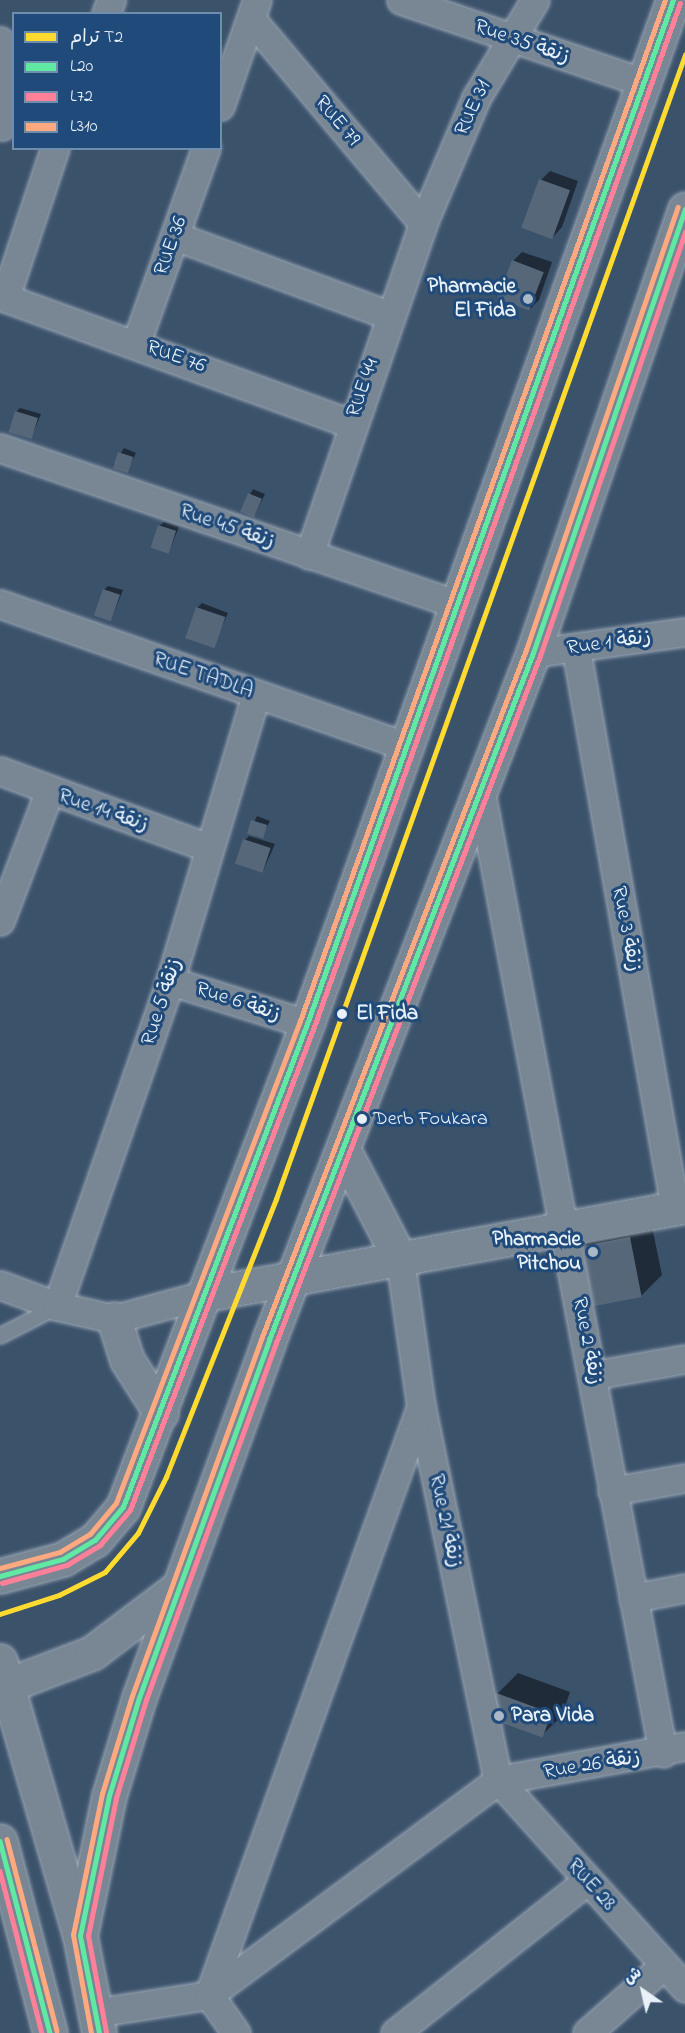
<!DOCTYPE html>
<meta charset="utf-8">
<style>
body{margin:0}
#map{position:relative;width:685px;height:2033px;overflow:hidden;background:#3b526b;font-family:"Indie Flower","Playpen Sans Arabic",sans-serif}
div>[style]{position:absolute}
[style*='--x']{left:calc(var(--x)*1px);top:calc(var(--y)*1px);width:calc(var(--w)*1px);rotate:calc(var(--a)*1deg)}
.shadow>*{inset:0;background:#0007}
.building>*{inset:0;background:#57677a;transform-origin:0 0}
.roads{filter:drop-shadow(0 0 2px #9da9b6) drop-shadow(0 0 2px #9da9b6)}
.service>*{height:14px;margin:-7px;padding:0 7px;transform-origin:7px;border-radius:7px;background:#798694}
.minor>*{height:27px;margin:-13.5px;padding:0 13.5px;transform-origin:13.5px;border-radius:13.5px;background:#798694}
.tertiary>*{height:33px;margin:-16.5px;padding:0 16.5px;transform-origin:16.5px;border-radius:16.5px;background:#798694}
.secondary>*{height:33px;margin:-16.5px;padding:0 16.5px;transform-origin:16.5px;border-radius:16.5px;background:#798694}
.bus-1>*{height:4.5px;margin:-2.25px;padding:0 2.25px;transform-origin:2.25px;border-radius:2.25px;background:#60e9a3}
.bus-2>*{height:4.5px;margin:-2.25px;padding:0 2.25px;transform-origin:2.25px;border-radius:2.25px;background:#ff8098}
.bus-3>*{height:4.5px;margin:-2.25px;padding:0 2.25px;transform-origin:2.25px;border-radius:2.25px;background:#ffa980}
.tram-1>*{height:4.5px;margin:-2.25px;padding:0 2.25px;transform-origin:2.25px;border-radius:2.25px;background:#ffdb2f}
.dots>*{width:16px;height:16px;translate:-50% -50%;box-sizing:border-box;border:3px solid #1f4a7a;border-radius:50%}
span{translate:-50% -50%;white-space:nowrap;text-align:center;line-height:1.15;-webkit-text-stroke:6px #1f4a7a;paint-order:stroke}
.bus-label{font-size:20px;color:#e8f1f8}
.left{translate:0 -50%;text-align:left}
.street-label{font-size:21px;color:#e8f1f8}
.poi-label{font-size:21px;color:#e8f1f8;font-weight:700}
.right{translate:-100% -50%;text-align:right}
.stop-label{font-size:21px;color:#e8f1f8;font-weight:700}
.legend{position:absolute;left:12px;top:12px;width:210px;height:138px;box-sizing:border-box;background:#1f4a7a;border:2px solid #6f8dac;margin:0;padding:8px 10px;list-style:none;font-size:18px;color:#e8f1f8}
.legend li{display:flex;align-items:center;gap:12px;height:30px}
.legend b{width:30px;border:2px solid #6f8dac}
.north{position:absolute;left:613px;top:1961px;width:60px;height:60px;-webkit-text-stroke:4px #1f4a7a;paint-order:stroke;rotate:326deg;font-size:16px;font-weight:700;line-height:24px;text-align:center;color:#e8f1f8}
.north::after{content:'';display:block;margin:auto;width:21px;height:27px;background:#e8f1f8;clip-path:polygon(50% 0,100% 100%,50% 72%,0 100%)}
</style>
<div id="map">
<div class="shadow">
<i style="clip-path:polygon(550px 171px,578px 181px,562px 227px,553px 237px,541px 180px)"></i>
<i style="clip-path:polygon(522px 252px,552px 262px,539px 300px,530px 309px,513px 261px)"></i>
<i style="clip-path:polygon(20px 408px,41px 414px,31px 438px,16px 412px)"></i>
<i style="clip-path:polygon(124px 448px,136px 453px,126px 472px,113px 466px)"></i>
<i style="clip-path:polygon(253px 489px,265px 494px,254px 516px,241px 510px)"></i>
<i style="clip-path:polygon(164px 522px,179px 527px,169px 551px,159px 526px)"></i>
<i style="clip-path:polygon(108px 586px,123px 590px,111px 620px,104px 590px)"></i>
<i style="clip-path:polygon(202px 603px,228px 613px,212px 647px,197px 608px)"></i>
<i style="clip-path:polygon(257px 816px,270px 821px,262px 836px,249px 832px)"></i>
<i style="clip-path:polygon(249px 836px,275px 844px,263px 871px,245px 840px)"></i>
<i style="clip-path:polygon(650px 1217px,662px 1275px,641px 1296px,583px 1247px,604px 1227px)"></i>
<i style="clip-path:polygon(518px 1673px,570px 1692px,562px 1716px,541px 1736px,497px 1694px)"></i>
</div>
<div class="building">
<i style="left:539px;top:179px;width:33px;height:52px;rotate:20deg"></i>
<i style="left:512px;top:260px;width:34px;height:41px;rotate:21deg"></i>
<i style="left:15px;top:411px;width:24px;height:22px;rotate:17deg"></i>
<i style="left:118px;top:452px;width:16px;height:17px;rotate:18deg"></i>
<i style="left:248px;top:493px;width:15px;height:20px;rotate:23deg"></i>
<i style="left:158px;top:525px;width:19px;height:24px;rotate:18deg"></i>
<i style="left:103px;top:589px;width:18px;height:28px;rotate:19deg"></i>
<i style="left:196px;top:607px;width:31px;height:33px;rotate:19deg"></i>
<i style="left:251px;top:820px;width:17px;height:14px;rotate:17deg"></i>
<i style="left:243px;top:839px;width:29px;height:26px;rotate:18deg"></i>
<i style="left:630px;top:1237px;width:61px;height:49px;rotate:79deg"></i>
<i style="left:496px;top:1693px;width:59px;height:26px;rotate:20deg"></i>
</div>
<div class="roads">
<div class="service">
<i style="--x:0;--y:1336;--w:64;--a:-27"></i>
</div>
<div class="minor">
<i style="--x:401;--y:0;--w:255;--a:18.8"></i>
<i style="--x:106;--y:14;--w:15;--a:-70"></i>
<i style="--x:251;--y:19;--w:267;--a:49.9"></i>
<i style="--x:0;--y:41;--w:85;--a:88.7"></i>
<i style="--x:220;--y:106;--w:112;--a:-70.8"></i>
<i style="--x:175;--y:236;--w:227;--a:20.3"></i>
<i style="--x:0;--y:296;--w:374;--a:20"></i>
<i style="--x:5;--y:298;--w:158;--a:-71.6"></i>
<i style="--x:136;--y:343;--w:207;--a:-70.3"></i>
<i style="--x:0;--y:448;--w:481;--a:18.9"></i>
<i style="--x:309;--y:555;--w:351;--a:-71"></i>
<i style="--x:423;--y:223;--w:136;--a:-67"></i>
<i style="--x:476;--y:98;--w:114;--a:-59"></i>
<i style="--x:0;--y:604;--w:430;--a:19.3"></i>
<i style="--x:576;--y:649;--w:568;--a:79.96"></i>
<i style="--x:533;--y:653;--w:153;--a:-7.9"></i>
<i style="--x:0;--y:771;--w:221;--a:20.2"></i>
<i style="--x:480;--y:788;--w:982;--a:79.26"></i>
<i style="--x:0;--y:921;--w:138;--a:-69.2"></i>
<i style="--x:170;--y:981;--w:144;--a:17.4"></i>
<i style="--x:400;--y:1259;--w:148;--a:81.9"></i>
<i style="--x:421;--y:1406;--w:382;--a:78.4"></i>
<i style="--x:0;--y:1285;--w:61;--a:20.2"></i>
<i style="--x:57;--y:1306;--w:58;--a:12.8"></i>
<i style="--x:114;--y:1319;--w:96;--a:-15"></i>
<i style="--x:57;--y:1306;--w:344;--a:-70.8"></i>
<i style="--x:170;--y:981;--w:299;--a:-73.3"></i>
<i style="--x:594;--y:1375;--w:92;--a:-10"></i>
<i style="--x:612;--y:1491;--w:74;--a:-10.1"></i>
<i style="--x:633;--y:1598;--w:53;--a:-10.9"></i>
<i style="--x:498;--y:1780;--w:280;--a:48"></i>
<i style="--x:94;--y:2013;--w:116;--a:-8.9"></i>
<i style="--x:209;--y:1995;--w:360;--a:-36.6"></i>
<i style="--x:498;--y:1780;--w:190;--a:-10.3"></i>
<i style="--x:236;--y:2033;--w:47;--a:-125.4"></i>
<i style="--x:209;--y:1995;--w:626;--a:-70.2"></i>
<i style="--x:395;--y:2033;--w:246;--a:-38.4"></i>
<i style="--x:587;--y:2033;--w:103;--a:-41.4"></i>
</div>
<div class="tertiary">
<i style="--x:207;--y:1294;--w:486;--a:-10.4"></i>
</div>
<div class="secondary">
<i style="--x:343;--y:1149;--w:124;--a:62.6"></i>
<i style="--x:114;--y:1319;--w:43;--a:72.4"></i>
<i style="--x:127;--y:1360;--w:63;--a:57.3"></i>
<i style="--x:0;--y:1576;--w:65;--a:-15.1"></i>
<i style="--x:63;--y:1559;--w:37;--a:-31"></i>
<i style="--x:95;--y:1540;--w:43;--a:-49.7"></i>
<i style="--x:123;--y:1507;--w:517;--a:-69.15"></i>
<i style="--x:307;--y:1024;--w:1087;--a:-70.33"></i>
<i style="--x:0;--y:1661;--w:286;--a:73.8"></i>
<i style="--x:80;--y:1936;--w:99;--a:78.9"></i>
<i style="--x:0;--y:1688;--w:98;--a:-20.8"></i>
<i style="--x:92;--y:1653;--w:109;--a:-37.2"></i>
<i style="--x:0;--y:1841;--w:198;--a:75.4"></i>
<i style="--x:80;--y:1936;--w:143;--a:-78.3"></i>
<i style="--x:109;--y:1796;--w:102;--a:-73"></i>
<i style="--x:139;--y:1698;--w:381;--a:-70"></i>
<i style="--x:269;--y:1340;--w:736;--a:-68.98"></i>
<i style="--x:533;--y:653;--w:469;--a:-71.1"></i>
</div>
</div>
<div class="bus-1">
<i style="--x:0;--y:1576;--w:65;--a:-15.1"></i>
<i style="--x:63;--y:1559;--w:37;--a:-31"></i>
<i style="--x:95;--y:1540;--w:43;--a:-49.7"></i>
<i style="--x:123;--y:1507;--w:517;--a:-69.15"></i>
<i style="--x:307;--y:1024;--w:1087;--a:-70.33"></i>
<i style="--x:0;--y:1841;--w:198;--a:75.4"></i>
<i style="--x:99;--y:2033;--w:99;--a:-101.1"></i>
<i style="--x:80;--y:1936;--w:143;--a:-78.3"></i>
<i style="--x:109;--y:1796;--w:102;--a:-73"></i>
<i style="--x:139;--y:1698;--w:381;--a:-70"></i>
<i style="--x:269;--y:1340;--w:736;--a:-68.98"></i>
<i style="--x:533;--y:653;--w:469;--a:-71.1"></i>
</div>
<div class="bus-2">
<i style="--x:2;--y:1583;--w:67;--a:-15.5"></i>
<i style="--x:67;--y:1565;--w:39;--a:-31"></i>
<i style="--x:100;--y:1545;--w:46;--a:-49.4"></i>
<i style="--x:130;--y:1510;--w:517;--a:-69.15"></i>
<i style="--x:314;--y:1027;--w:1087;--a:-70.33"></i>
<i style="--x:0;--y:1871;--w:167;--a:75.5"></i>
<i style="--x:106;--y:2032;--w:98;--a:-100.6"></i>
<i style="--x:88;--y:1936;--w:141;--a:-78.5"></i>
<i style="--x:116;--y:1798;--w:102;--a:-73"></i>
<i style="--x:146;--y:1700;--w:380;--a:-70"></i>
<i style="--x:276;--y:1343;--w:736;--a:-68.98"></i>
<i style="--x:540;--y:656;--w:448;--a:-71.1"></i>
</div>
<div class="bus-3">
<i style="--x:0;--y:1568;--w:62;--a:-14.9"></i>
<i style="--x:60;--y:1552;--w:35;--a:-31"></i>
<i style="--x:90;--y:1534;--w:40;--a:-50"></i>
<i style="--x:116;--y:1503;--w:516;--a:-69.11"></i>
<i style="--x:300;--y:1021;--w:1084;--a:-70.33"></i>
<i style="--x:7;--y:1839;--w:198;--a:75.4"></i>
<i style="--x:91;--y:2033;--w:100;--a:-100.4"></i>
<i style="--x:73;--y:1935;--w:144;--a:-78.4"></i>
<i style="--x:102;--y:1794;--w:102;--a:-73"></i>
<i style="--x:132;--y:1696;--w:382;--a:-70.1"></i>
<i style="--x:262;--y:1337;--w:736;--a:-68.98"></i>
<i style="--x:526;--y:650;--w:468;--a:-71.1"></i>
</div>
<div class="tram-1">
<i style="--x:0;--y:1614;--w:62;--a:-17.9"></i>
<i style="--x:59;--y:1595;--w:51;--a:-26.6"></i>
<i style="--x:105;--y:1572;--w:51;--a:-49.8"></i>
<i style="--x:138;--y:1533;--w:63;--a:-63.4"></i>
<i style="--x:166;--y:1477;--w:299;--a:-68.4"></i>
<i style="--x:276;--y:1199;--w:1215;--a:-70.33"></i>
</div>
<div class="dots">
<i style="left:528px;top:299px;background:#abb9c7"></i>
<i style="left:342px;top:1014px;background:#e8f1f8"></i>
<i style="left:362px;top:1119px;background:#e8f1f8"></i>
<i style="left:593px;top:1252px;background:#abb9c7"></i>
<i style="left:499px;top:1716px;background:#abb9c7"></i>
</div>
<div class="bus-label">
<span class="left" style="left:373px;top:1119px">Derb Foukara</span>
</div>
<div class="street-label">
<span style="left:522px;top:42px;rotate:19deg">Rue 35 زنقة</span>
<span style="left:473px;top:108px;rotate:-65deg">RUE 31</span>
<span style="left:337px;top:121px;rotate:50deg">RUE 79</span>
<span style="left:171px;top:246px;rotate:-70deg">RUE 36</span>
<span style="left:176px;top:357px;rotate:20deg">RUE 76</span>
<span style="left:363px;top:388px;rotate:-71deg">RUE 44</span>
<span style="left:227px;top:527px;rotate:19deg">Rue 45 زنقة</span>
<span style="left:609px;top:643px;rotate:-8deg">Rue 1 زنقة</span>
<span style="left:203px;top:676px;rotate:19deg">RUE TADLA</span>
<span style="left:103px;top:811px;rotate:19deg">Rue 14 زنقة</span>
<span style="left:626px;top:929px;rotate:79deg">Rue 3 زنقة</span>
<span style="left:162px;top:1002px;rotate:-72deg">Rue 5 زنقة</span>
<span style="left:238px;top:1002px;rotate:18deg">Rue 6 زنقة</span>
<span style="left:587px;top:1341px;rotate:79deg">Rue 2 زنقة</span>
<span style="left:445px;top:1521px;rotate:78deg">Rue 21 زنقة</span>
<span style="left:592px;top:1765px;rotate:-9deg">Rue 26 زنقة</span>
<span style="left:591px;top:1885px;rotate:48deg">RUE 28</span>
</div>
<div class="poi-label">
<span class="right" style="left:516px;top:299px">Pharmacie<br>El Fida</span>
<span class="right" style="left:581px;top:1252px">Pharmacie<br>Pitchou</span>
<span class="left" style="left:511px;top:1716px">Para Vida</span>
</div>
<div class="stop-label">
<span class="left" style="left:356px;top:1014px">El Fida</span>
</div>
<ul class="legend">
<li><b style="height:8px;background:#ffdb2f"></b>ترام T2</li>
<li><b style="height:8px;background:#60e9a3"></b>L20</li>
<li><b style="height:8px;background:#ff8098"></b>L72</li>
<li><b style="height:8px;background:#ffa980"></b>L310</li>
</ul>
<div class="north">ش</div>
</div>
